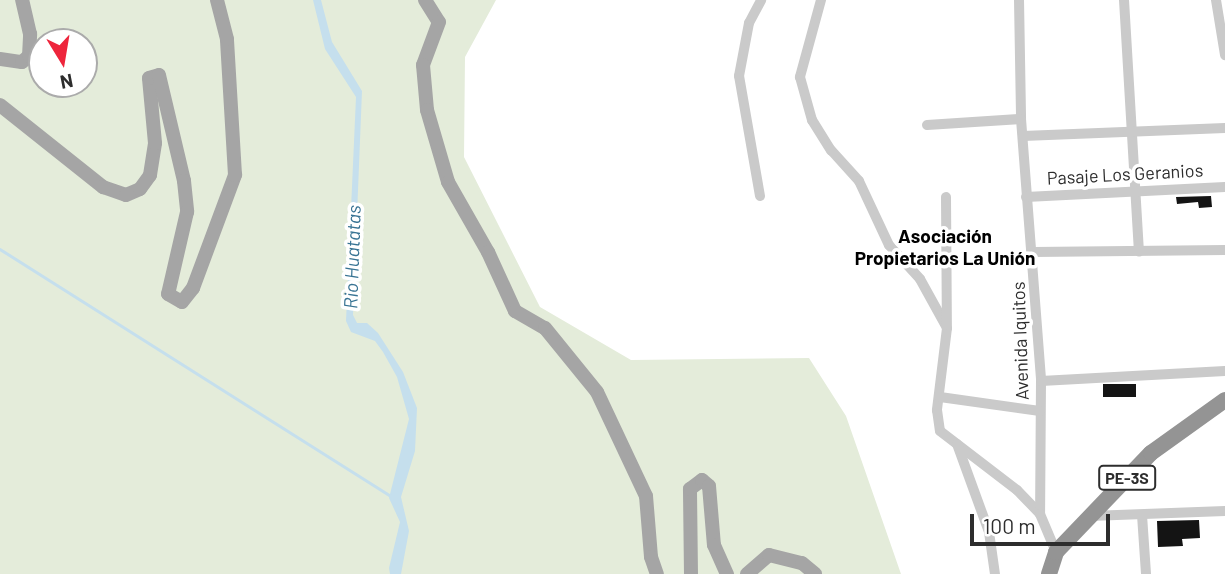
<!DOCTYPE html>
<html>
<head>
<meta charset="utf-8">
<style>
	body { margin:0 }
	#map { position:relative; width:1225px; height:574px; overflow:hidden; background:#fff; font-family:Barlow,sans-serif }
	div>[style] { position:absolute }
	.green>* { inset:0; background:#e4ecda }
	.water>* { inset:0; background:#c5dfed }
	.stream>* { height:2.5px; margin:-1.25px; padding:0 1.25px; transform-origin:1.25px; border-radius:1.25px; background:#c5dfed }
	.building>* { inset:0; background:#141414; transform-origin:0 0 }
	.minor>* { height:10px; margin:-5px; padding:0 5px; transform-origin:5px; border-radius:5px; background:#cacaca }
	.major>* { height:14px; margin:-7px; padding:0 7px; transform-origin:7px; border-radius:7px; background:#a5a5a5 }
	.highway>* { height:16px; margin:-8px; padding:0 8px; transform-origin:8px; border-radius:8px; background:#949494 }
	span { translate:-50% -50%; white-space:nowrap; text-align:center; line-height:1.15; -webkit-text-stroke:7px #fff; paint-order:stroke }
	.shield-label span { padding:2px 5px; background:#fff; border:2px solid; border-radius:5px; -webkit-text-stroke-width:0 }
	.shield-label { font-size:16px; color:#2d2d2d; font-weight:700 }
	.street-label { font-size:18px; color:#2d2d2d }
	.neighbourhood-label { font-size:19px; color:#000; font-weight:700 }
	.water-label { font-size:19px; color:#377393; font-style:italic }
	.north { position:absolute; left:28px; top:28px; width:70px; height:70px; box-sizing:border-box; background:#fff; border:2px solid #ababab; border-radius:50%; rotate:169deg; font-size:19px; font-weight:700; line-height:28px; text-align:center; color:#2d2d2d }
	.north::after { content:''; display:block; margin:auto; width:24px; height:32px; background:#ee253c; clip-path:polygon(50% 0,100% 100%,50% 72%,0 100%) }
	.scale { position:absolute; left:970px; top:514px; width:140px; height:32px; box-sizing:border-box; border:4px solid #2d2d2d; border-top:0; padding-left:9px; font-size:21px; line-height:24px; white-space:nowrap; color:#2d2d2d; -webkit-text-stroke:5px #fff; paint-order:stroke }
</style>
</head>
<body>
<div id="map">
	<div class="green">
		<div style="clip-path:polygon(evenodd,0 0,496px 0,465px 57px,464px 157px,540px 307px,631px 360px,809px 358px,846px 416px,901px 574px,0 574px,0 0,42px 42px,84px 42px,84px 84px,42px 84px,42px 42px)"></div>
	</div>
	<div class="water">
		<div style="clip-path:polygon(313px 0,321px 0,332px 42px,362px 91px,353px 315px,357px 323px,367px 323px,378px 333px,403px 372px,417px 408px,415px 451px,401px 497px,409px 531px,401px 574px,390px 574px,389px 568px,400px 522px,389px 498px,409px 419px,397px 377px,383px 352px,375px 341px,351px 332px,346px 321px,356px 97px,325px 49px)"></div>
	</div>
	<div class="stream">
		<div style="left:0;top:249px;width:462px;rotate:32.3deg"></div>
	</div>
	<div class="building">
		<div style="clip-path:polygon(1211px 196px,1212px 207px,1199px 208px,1198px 202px,1177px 204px,1176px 197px)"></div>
		<div style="left:1136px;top:384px;width:13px;height:33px;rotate:90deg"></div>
		<div style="clip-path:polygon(1199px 520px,1200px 538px,1182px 539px,1183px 546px,1158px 547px,1157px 521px)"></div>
	</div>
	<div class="minor">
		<div style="left:821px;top:0;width:80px;rotate:105.3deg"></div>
		<div style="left:800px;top:77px;width:45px;rotate:74.4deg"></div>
		<div style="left:812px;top:120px;width:36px;rotate:58deg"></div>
		<div style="left:831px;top:150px;width:42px;rotate:47.9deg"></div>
		<div style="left:859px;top:181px;width:71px;rotate:64.9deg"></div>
		<div style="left:889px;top:245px;width:46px;rotate:47.6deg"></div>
		<div style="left:920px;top:279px;width:56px;rotate:61.1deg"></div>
		<div style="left:947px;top:328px;width:83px;rotate:97deg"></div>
		<div style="left:937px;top:410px;width:21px;rotate:82deg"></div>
		<div style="left:940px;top:431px;width:97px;rotate:37.5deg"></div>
		<div style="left:1017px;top:490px;width:33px;rotate:46deg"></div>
		<div style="left:1019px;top:0;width:119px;rotate:89deg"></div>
		<div style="left:1021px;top:119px;width:263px;rotate:85.6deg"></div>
		<div style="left:1041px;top:381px;width:133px;rotate:90.4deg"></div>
		<div style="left:1040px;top:514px;width:41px;rotate:67.2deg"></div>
		<div style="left:1124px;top:0;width:252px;rotate:86.6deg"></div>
		<div style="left:1216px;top:0;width:56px;rotate:80.7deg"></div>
		<div style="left:927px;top:125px;width:94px;rotate:-3.7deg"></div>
		<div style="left:1023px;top:136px;width:202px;rotate:-2.3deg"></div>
		<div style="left:760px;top:196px;width:122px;rotate:-99.9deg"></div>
		<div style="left:739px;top:76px;width:54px;rotate:-79.3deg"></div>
		<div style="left:749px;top:23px;width:26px;rotate:-62deg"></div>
		<div style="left:946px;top:197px;width:128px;rotate:89.6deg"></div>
		<div style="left:1026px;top:197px;width:199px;rotate:-2.9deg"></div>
		<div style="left:1034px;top:252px;width:191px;rotate:-0.6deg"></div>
		<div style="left:1041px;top:381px;width:184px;rotate:-3.1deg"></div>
		<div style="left:940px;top:397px;width:101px;rotate:8deg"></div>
		<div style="left:957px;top:444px;width:94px;rotate:70deg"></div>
		<div style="left:989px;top:532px;width:42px;rotate:81.9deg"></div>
		<div style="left:1142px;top:515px;width:59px;rotate:86.1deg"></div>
		<div style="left:1090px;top:516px;width:135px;rotate:-2.1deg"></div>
	</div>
	<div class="major">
		<div style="left:425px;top:0;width:26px;rotate:58deg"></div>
		<div style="left:439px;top:22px;width:46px;rotate:110.4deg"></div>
		<div style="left:423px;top:65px;width:45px;rotate:84.9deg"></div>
		<div style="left:427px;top:110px;width:75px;rotate:73.7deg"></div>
		<div style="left:448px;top:182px;width:81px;rotate:60.3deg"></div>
		<div style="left:488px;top:252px;width:65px;rotate:65.4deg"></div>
		<div style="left:515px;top:311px;width:34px;rotate:30deg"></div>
		<div style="left:545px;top:328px;width:82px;rotate:50.9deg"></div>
		<div style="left:597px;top:392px;width:115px;rotate:64.8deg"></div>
		<div style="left:646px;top:496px;width:61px;rotate:85.3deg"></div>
		<div style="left:651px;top:557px;width:18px;rotate:71deg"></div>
		<div style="left:0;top:59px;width:22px;rotate:8deg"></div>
		<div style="left:22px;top:62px;width:9px;rotate:-41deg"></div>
		<div style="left:29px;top:56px;width:22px;rotate:-87deg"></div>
		<div style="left:30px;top:34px;width:35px;rotate:-103deg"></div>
		<div style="left:0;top:105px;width:132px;rotate:38.5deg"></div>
		<div style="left:103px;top:187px;width:24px;rotate:19deg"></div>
		<div style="left:126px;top:195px;width:15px;rotate:-23deg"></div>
		<div style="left:140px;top:189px;width:17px;rotate:-54deg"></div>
		<div style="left:150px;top:175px;width:32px;rotate:-81deg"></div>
		<div style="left:155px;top:143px;width:65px;rotate:-95.3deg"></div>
		<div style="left:149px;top:78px;width:10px;rotate:-17deg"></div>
		<div style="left:159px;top:75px;width:109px;rotate:76.7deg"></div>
		<div style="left:184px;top:181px;width:31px;rotate:84deg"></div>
		<div style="left:187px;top:212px;width:84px;rotate:103deg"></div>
		<div style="left:168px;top:294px;width:16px;rotate:30deg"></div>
		<div style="left:182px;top:302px;width:18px;rotate:-52deg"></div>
		<div style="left:193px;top:288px;width:121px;rotate:-69.6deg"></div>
		<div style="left:235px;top:175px;width:136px;rotate:-93.4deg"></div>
		<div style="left:227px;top:39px;width:40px;rotate:-104.4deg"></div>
		<div style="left:691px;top:574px;width:85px;rotate:-90.7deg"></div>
		<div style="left:690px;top:489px;width:15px;rotate:-37deg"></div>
		<div style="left:702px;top:480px;width:9px;rotate:41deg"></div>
		<div style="left:709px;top:486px;width:59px;rotate:85.2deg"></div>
		<div style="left:714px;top:545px;width:32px;rotate:66deg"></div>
		<div style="left:747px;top:574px;width:29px;rotate:-41deg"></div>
		<div style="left:769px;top:555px;width:34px;rotate:14deg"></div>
		<div style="left:802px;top:563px;width:17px;rotate:40deg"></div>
	</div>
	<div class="highway">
		<div style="left:1049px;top:574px;width:23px;rotate:-72deg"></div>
		<div style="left:1056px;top:552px;width:137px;rotate:-46.2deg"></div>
		<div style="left:1151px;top:453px;width:91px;rotate:-35.6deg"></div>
	</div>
	<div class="shield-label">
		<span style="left:1127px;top:478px">PE-3S</span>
	</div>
	<div class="street-label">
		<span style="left:1125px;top:174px;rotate:-3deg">Pasaje Los Geranios</span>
		<span style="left:1020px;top:341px;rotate:-92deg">Avenida Iquitos</span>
	</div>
	<div class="neighbourhood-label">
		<span style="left:945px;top:247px">Asociación<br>Propietarios La Unión</span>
	</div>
	<div class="water-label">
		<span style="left:352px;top:257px;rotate:-88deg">Rio Huatatas</span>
	</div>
	<div class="north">N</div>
	<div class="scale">100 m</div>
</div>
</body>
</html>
